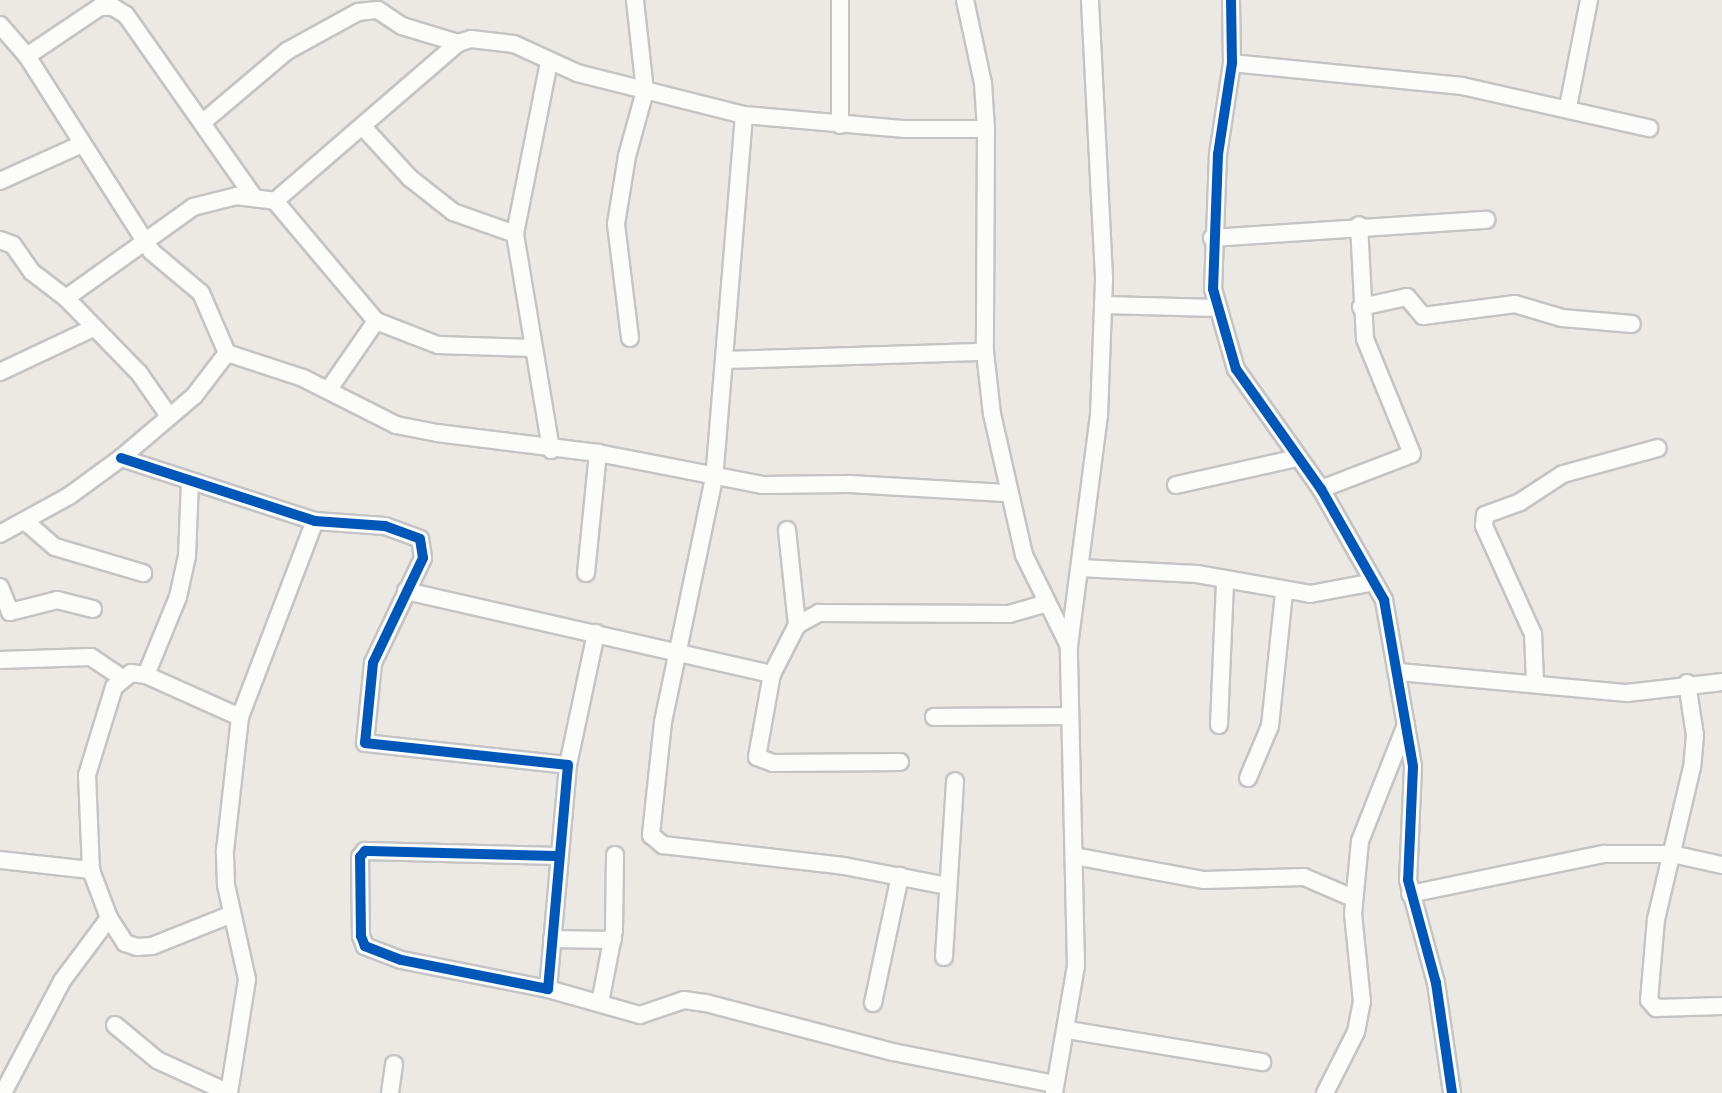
<!DOCTYPE html>
<html>
<head>
<meta charset="utf-8">
<style>
	body { margin:0 }
	#map { position:relative; width:1722px; height:1093px; overflow:hidden; background:#ece8e4; font-family:"Open Sans",sans-serif }
	div>[style] { position:absolute }
	.roads { filter:drop-shadow(2px 0 #c5c4c5) drop-shadow(-2px 0 #c5c4c5) drop-shadow(0 2px #c5c4c5) drop-shadow(0 -2px #c5c4c5) }
	.minor>* { height:16px; margin:-8px; padding:0 8px; transform-origin:8px; border-radius:8px; background:#fcfcfb }
	.cycleway>* { height:10px; margin:-5px; padding:0 5px; transform-origin:5px; border-radius:5px; background:#0057b8 }
	span { translate:-50% -50%; white-space:nowrap; text-align:center; line-height:1.15; -webkit-text-stroke:6px #fff; paint-order:stroke }
</style>
</head>
<body>
<div id="map">
	<div class="roads">
		<div class="minor">
			<div style="left:840px;top:0;width:125px;rotate:90deg"></div>
			<div style="left:965px;top:0;width:85px;rotate:77.8deg"></div>
			<div style="left:983px;top:83px;width:46px;rotate:86.3deg"></div>
			<div style="left:986px;top:129px;width:223px;rotate:90.3deg"></div>
			<div style="left:985px;top:352px;width:62px;rotate:83.6deg"></div>
			<div style="left:992px;top:414px;width:145px;rotate:77.2deg"></div>
			<div style="left:1024px;top:555px;width:102px;rotate:63.7deg"></div>
			<div style="left:1231px;top:0;width:63px;rotate:89.1deg"></div>
			<div style="left:1232px;top:63px;width:92px;rotate:98.7deg"></div>
			<div style="left:1218px;top:154px;width:135px;rotate:92.1deg"></div>
			<div style="left:1213px;top:289px;width:83px;rotate:74deg"></div>
			<div style="left:1236px;top:369px;width:147px;rotate:54.7deg"></div>
			<div style="left:1321px;top:489px;width:128px;rotate:60.4deg"></div>
			<div style="left:1384px;top:600px;width:169px;rotate:80.1deg"></div>
			<div style="left:1413px;top:767px;width:113px;rotate:92.5deg"></div>
			<div style="left:1408px;top:880px;width:107px;rotate:74.8deg"></div>
			<div style="left:1436px;top:983px;width:111px;rotate:81.7deg"></div>
			<div style="left:0;top:25px;width:41px;rotate:48.9deg"></div>
			<div style="left:27px;top:56px;width:231px;rotate:57.5deg"></div>
			<div style="left:151px;top:251px;width:65px;rotate:40deg"></div>
			<div style="left:201px;top:293px;width:65px;rotate:66.6deg"></div>
			<div style="left:227px;top:353px;width:54px;rotate:127.5deg"></div>
			<div style="left:194px;top:396px;width:96px;rotate:139.7deg"></div>
			<div style="left:121px;top:458px;width:64px;rotate:143.8deg"></div>
			<div style="left:69px;top:496px;width:79px;rotate:151.2deg"></div>
			<div style="left:27px;top:56px;width:88px;rotate:-33.9deg"></div>
			<div style="left:100px;top:7px;width:13px"></div>
			<div style="left:113px;top:7px;width:15px;rotate:32deg"></div>
			<div style="left:126px;top:15px;width:221px;rotate:54.9deg"></div>
			<div style="left:549px;top:62px;width:175px;rotate:101.2deg"></div>
			<div style="left:515px;top:234px;width:219px;rotate:80.5deg"></div>
			<div style="left:1232px;top:63px;width:231px;rotate:5.7deg"></div>
			<div style="left:1462px;top:86px;width:192px;rotate:12.7deg"></div>
			<div style="left:1568px;top:107px;width:109px;rotate:-78.9deg"></div>
			<div style="left:744px;top:115px;width:364px;rotate:94.7deg"></div>
			<div style="left:714px;top:478px;width:249px;rotate:101.8deg"></div>
			<div style="left:663px;top:722px;width:114px;rotate:96.1deg"></div>
			<div style="left:651px;top:835px;width:16px;rotate:40deg"></div>
			<div style="left:663px;top:845px;width:182px;rotate:6.6deg"></div>
			<div style="left:844px;top:866px;width:106px;rotate:10.9deg"></div>
			<div style="left:203px;top:122px;width:110px;rotate:-40.2deg"></div>
			<div style="left:287px;top:51px;width:81px;rotate:-28.8deg"></div>
			<div style="left:358px;top:12px;width:20px;rotate:-6deg"></div>
			<div style="left:378px;top:10px;width:29px;rotate:34deg"></div>
			<div style="left:402px;top:26px;width:59px;rotate:16.9deg"></div>
			<div style="left:364px;top:128px;width:68px;rotate:47.4deg"></div>
			<div style="left:410px;top:178px;width:55px;rotate:38.3deg"></div>
			<div style="left:453px;top:212px;width:66px;rotate:19.5deg"></div>
			<div style="left:0;top:181px;width:90px;rotate:-24.3deg"></div>
			<div style="left:275px;top:201px;width:157px;rotate:49.9deg"></div>
			<div style="left:376px;top:321px;width:66px;rotate:21.2deg"></div>
			<div style="left:438px;top:345px;width:94px;rotate:1.8deg"></div>
			<div style="left:1212px;top:238px;width:275px;rotate:-3.8deg"></div>
			<div style="left:0;top:240px;width:14px;rotate:21deg"></div>
			<div style="left:13px;top:245px;width:33px;rotate:55deg"></div>
			<div style="left:32px;top:272px;width:43px;rotate:37.4deg"></div>
			<div style="left:66px;top:298px;width:156px;rotate:-35.6deg"></div>
			<div style="left:193px;top:207px;width:44px;rotate:-14.3deg"></div>
			<div style="left:236px;top:196px;width:39px;rotate:7deg"></div>
			<div style="left:275px;top:201px;width:242px;rotate:-40.8deg"></div>
			<div style="left:458px;top:43px;width:14px;rotate:-17deg"></div>
			<div style="left:471px;top:39px;width:43px;rotate:6.6deg"></div>
			<div style="left:514px;top:44px;width:69px;rotate:24.7deg"></div>
			<div style="left:577px;top:73px;width:172px;rotate:14.1deg"></div>
			<div style="left:744px;top:115px;width:162px;rotate:5deg"></div>
			<div style="left:905px;top:129px;width:81px"></div>
			<div style="left:66px;top:298px;width:105px;rotate:45.8deg"></div>
			<div style="left:139px;top:373px;width:52px;rotate:55.1deg"></div>
			<div style="left:1103px;top:305px;width:114px;rotate:1.5deg"></div>
			<div style="left:1361px;top:307px;width:47px;rotate:-12.3deg"></div>
			<div style="left:1407px;top:297px;width:25px;rotate:50deg"></div>
			<div style="left:1423px;top:316px;width:93px;rotate:-7.4deg"></div>
			<div style="left:1515px;top:304px;width:49px;rotate:16.6deg"></div>
			<div style="left:1562px;top:318px;width:70px;rotate:4.9deg"></div>
			<div style="left:630px;top:338px;width:115px;rotate:-97deg"></div>
			<div style="left:616px;top:224px;width:69px;rotate:-80.8deg"></div>
			<div style="left:627px;top:156px;width:67px;rotate:-74.5deg"></div>
			<div style="left:645px;top:91px;width:92px;rotate:-96.3deg"></div>
			<div style="left:227px;top:353px;width:80px;rotate:18.2deg"></div>
			<div style="left:303px;top:378px;width:104px;rotate:26.8deg"></div>
			<div style="left:396px;top:425px;width:42px;rotate:11deg"></div>
			<div style="left:437px;top:433px;width:162px;rotate:7.1deg"></div>
			<div style="left:598px;top:453px;width:167px;rotate:11deg"></div>
			<div style="left:762px;top:485px;width:87px;rotate:-0.7deg"></div>
			<div style="left:849px;top:484px;width:157px;rotate:3.3deg"></div>
			<div style="left:725px;top:360px;width:260px;rotate:-1.8deg"></div>
			<div style="left:0;top:372px;width:101px;rotate:-25.3deg"></div>
			<div style="left:329px;top:389px;width:83px;rotate:-55.3deg"></div>
			<div style="left:121px;top:458px;width:204px;rotate:18deg"></div>
			<div style="left:315px;top:521px;width:70px;rotate:4.1deg"></div>
			<div style="left:385px;top:526px;width:37px;rotate:20deg"></div>
			<div style="left:420px;top:539px;width:19px;rotate:81deg"></div>
			<div style="left:423px;top:558px;width:116px;rotate:115.5deg"></div>
			<div style="left:373px;top:663px;width:80px;rotate:95.7deg"></div>
			<div style="left:365px;top:743px;width:204px;rotate:6.2deg"></div>
			<div style="left:568px;top:765px;width:225px;rotate:95.1deg"></div>
			<div style="left:548px;top:989px;width:150px;rotate:-168.8deg"></div>
			<div style="left:401px;top:960px;width:39px;rotate:-159deg"></div>
			<div style="left:365px;top:946px;width:11px;rotate:-112deg"></div>
			<div style="left:361px;top:936px;width:79px;rotate:-90.7deg"></div>
			<div style="left:360px;top:857px;width:8px;rotate:-50deg"></div>
			<div style="left:365px;top:851px;width:194px;rotate:1.5deg"></div>
			<div style="left:1176px;top:485px;width:124px;rotate:-12.6deg"></div>
			<div style="left:1321px;top:489px;width:97px;rotate:-21deg"></div>
			<div style="left:1412px;top:454px;width:124px;rotate:-112.2deg"></div>
			<div style="left:1365px;top:339px;width:114px;rotate:-93deg"></div>
			<div style="left:26px;top:522px;width:38px;rotate:41deg"></div>
			<div style="left:55px;top:547px;width:92px;rotate:16.5deg"></div>
			<div style="left:787px;top:530px;width:96px;rotate:84deg"></div>
			<div style="left:1080px;top:568px;width:117px;rotate:2.9deg"></div>
			<div style="left:1197px;top:574px;width:115px;rotate:10deg"></div>
			<div style="left:1310px;top:594px;width:65px;rotate:-10.6deg"></div>
			<div style="left:586px;top:573px;width:121px;rotate:-84.3deg"></div>
			<div style="left:0;top:587px;width:27px;rotate:68deg"></div>
			<div style="left:10px;top:612px;width:49px;rotate:-14.3deg"></div>
			<div style="left:57px;top:600px;width:37px;rotate:14deg"></div>
			<div style="left:406px;top:591px;width:375px;rotate:12.8deg"></div>
			<div style="left:0;top:660px;width:91px;rotate:-1.9deg"></div>
			<div style="left:91px;top:657px;width:36px;rotate:34deg"></div>
			<div style="left:1399px;top:672px;width:229px;rotate:5.3deg"></div>
			<div style="left:1627px;top:693px;width:96px;rotate:-6.6deg"></div>
			<div style="left:146px;top:675px;width:103px;rotate:24.1deg"></div>
			<div style="left:1535px;top:681px;width:47px;rotate:-92.4deg"></div>
			<div style="left:1533px;top:634px;width:119px;rotate:-114.4deg"></div>
			<div style="left:1484px;top:526px;width:11px;rotate:-85deg"></div>
			<div style="left:1485px;top:515px;width:37px;rotate:-20deg"></div>
			<div style="left:1520px;top:502px;width:51px;rotate:-33.1deg"></div>
			<div style="left:1563px;top:474px;width:98px;rotate:-15.3deg"></div>
			<div style="left:1687px;top:683px;width:53px;rotate:81.3deg"></div>
			<div style="left:1695px;top:735px;width:32px;rotate:95deg"></div>
			<div style="left:1692px;top:767px;width:156px;rotate:103.3deg"></div>
			<div style="left:1656px;top:919px;width:81px;rotate:94.9deg"></div>
			<div style="left:1649px;top:1000px;width:11px;rotate:49deg"></div>
			<div style="left:1656px;top:1008px;width:66px;rotate:-1.7deg"></div>
			<div style="left:934px;top:717px;width:134px;rotate:-0.4deg"></div>
			<div style="left:1219px;top:725px;width:146px;rotate:-87.6deg"></div>
			<div style="left:900px;top:762px;width:127px;rotate:179.5deg"></div>
			<div style="left:773px;top:763px;width:17px;rotate:-159deg"></div>
			<div style="left:757px;top:757px;width:84px;rotate:-79.8deg"></div>
			<div style="left:772px;top:674px;width:55px;rotate:-63deg"></div>
			<div style="left:797px;top:625px;width:25px;rotate:-29deg"></div>
			<div style="left:819px;top:613px;width:190px;rotate:0.3deg"></div>
			<div style="left:1009px;top:614px;width:40px;rotate:-16deg"></div>
			<div style="left:568px;top:765px;width:135px;rotate:-78deg"></div>
			<div style="left:1248px;top:778px;width:56px;rotate:-67.1deg"></div>
			<div style="left:1270px;top:726px;width:134px;rotate:-84deg"></div>
			<div style="left:1074px;top:856px;width:132px;rotate:10.5deg"></div>
			<div style="left:1204px;top:880px;width:100px;rotate:-1.7deg"></div>
			<div style="left:1304px;top:877px;width:53px;rotate:23.2deg"></div>
			<div style="left:0;top:860px;width:92px;rotate:6.3deg"></div>
			<div style="left:1410px;top:894px;width:198px;rotate:-11.7deg"></div>
			<div style="left:1604px;top:854px;width:68px"></div>
			<div style="left:1672px;top:854px;width:51px;rotate:12.4deg"></div>
			<div style="left:109px;top:918px;width:30px;rotate:57deg"></div>
			<div style="left:125px;top:943px;width:13px;rotate:18deg"></div>
			<div style="left:137px;top:947px;width:15px;rotate:-4deg"></div>
			<div style="left:152px;top:946px;width:86px;rotate:-21.8deg"></div>
			<div style="left:552px;top:939px;width:61px;rotate:0.9deg"></div>
			<div style="left:944px;top:957px;width:176px;rotate:-86.4deg"></div>
			<div style="left:548px;top:989px;width:96px;rotate:15.8deg"></div>
			<div style="left:640px;top:1015px;width:46px;rotate:-18.8deg"></div>
			<div style="left:684px;top:1000px;width:22px;rotate:8deg"></div>
			<div style="left:706px;top:1003px;width:193px;rotate:14.7deg"></div>
			<div style="left:893px;top:1052px;width:165px;rotate:11.2deg"></div>
			<div style="left:600px;top:1003px;width:74px;rotate:-79.1deg"></div>
			<div style="left:614px;top:930px;width:75px;rotate:-89.2deg"></div>
			<div style="left:873px;top:1003px;width:130px;rotate:-78deg"></div>
			<div style="left:115px;top:1025px;width:55px;rotate:39.8deg"></div>
			<div style="left:157px;top:1060px;width:79px;rotate:24.6deg"></div>
			<div style="left:229px;top:1093px;width:115px;rotate:-81deg"></div>
			<div style="left:247px;top:979px;width:96px;rotate:-102.6deg"></div>
			<div style="left:226px;top:885px;width:34px;rotate:-92deg"></div>
			<div style="left:225px;top:851px;width:135px;rotate:-83.6deg"></div>
			<div style="left:240px;top:717px;width:210px;rotate:-69.1deg"></div>
			<div style="left:1068px;top:1030px;width:197px;rotate:9.4deg"></div>
			<div style="left:3px;top:1093px;width:127px;rotate:-62.2deg"></div>
			<div style="left:62px;top:981px;width:79px;rotate:-53.3deg"></div>
			<div style="left:109px;top:918px;width:51px;rotate:-110.6deg"></div>
			<div style="left:91px;top:870px;width:95px;rotate:-92.4deg"></div>
			<div style="left:87px;top:775px;width:92px;rotate:-72.9deg"></div>
			<div style="left:114px;top:687px;width:22px;rotate:-39deg"></div>
			<div style="left:131px;top:673px;width:15px;rotate:8deg"></div>
			<div style="left:146px;top:675px;width:84px;rotate:-67.7deg"></div>
			<div style="left:178px;top:597px;width:42px;rotate:-77.6deg"></div>
			<div style="left:187px;top:556px;width:75px;rotate:-87.7deg"></div>
			<div style="left:390px;top:1093px;width:29px;rotate:-82deg"></div>
			<div style="left:1054px;top:1093px;width:129px;rotate:-80.2deg"></div>
			<div style="left:1076px;top:966px;width:320px;rotate:-91.3deg"></div>
			<div style="left:1069px;top:646px;width:232px;rotate:-82.6deg"></div>
			<div style="left:1099px;top:416px;width:139px;rotate:-87.9deg"></div>
			<div style="left:1104px;top:277px;width:277px;rotate:-92.9deg"></div>
			<div style="left:1325px;top:1093px;width:68px;rotate:-63.1deg"></div>
			<div style="left:1356px;top:1032px;width:31px;rotate:-79deg"></div>
			<div style="left:1362px;top:1002px;width:88px;rotate:-95.8deg"></div>
			<div style="left:1353px;top:914px;width:73px;rotate:-84.5deg"></div>
			<div style="left:1360px;top:841px;width:125px;rotate:-68.4deg"></div>
		</div>
	</div>
	<div class="cycleway">
		<div style="left:1231px;top:0;width:63px;rotate:89.1deg"></div>
		<div style="left:1232px;top:63px;width:92px;rotate:98.7deg"></div>
		<div style="left:1218px;top:154px;width:135px;rotate:92.1deg"></div>
		<div style="left:1213px;top:289px;width:83px;rotate:74deg"></div>
		<div style="left:1236px;top:369px;width:147px;rotate:54.7deg"></div>
		<div style="left:1321px;top:489px;width:128px;rotate:60.4deg"></div>
		<div style="left:1384px;top:600px;width:169px;rotate:80.1deg"></div>
		<div style="left:1413px;top:767px;width:113px;rotate:92.5deg"></div>
		<div style="left:1408px;top:880px;width:107px;rotate:74.8deg"></div>
		<div style="left:1436px;top:983px;width:111px;rotate:81.7deg"></div>
		<div style="left:121px;top:458px;width:204px;rotate:18deg"></div>
		<div style="left:315px;top:521px;width:70px;rotate:4.1deg"></div>
		<div style="left:385px;top:526px;width:37px;rotate:20deg"></div>
		<div style="left:420px;top:539px;width:19px;rotate:81deg"></div>
		<div style="left:423px;top:558px;width:116px;rotate:115.5deg"></div>
		<div style="left:373px;top:663px;width:80px;rotate:95.7deg"></div>
		<div style="left:365px;top:743px;width:204px;rotate:6.2deg"></div>
		<div style="left:568px;top:765px;width:225px;rotate:95.1deg"></div>
		<div style="left:548px;top:989px;width:150px;rotate:-168.8deg"></div>
		<div style="left:401px;top:960px;width:39px;rotate:-159deg"></div>
		<div style="left:365px;top:946px;width:11px;rotate:-112deg"></div>
		<div style="left:361px;top:936px;width:79px;rotate:-90.7deg"></div>
		<div style="left:360px;top:857px;width:8px;rotate:-50deg"></div>
		<div style="left:365px;top:851px;width:194px;rotate:1.5deg"></div>
	</div>
</div>
</body>
</html>
